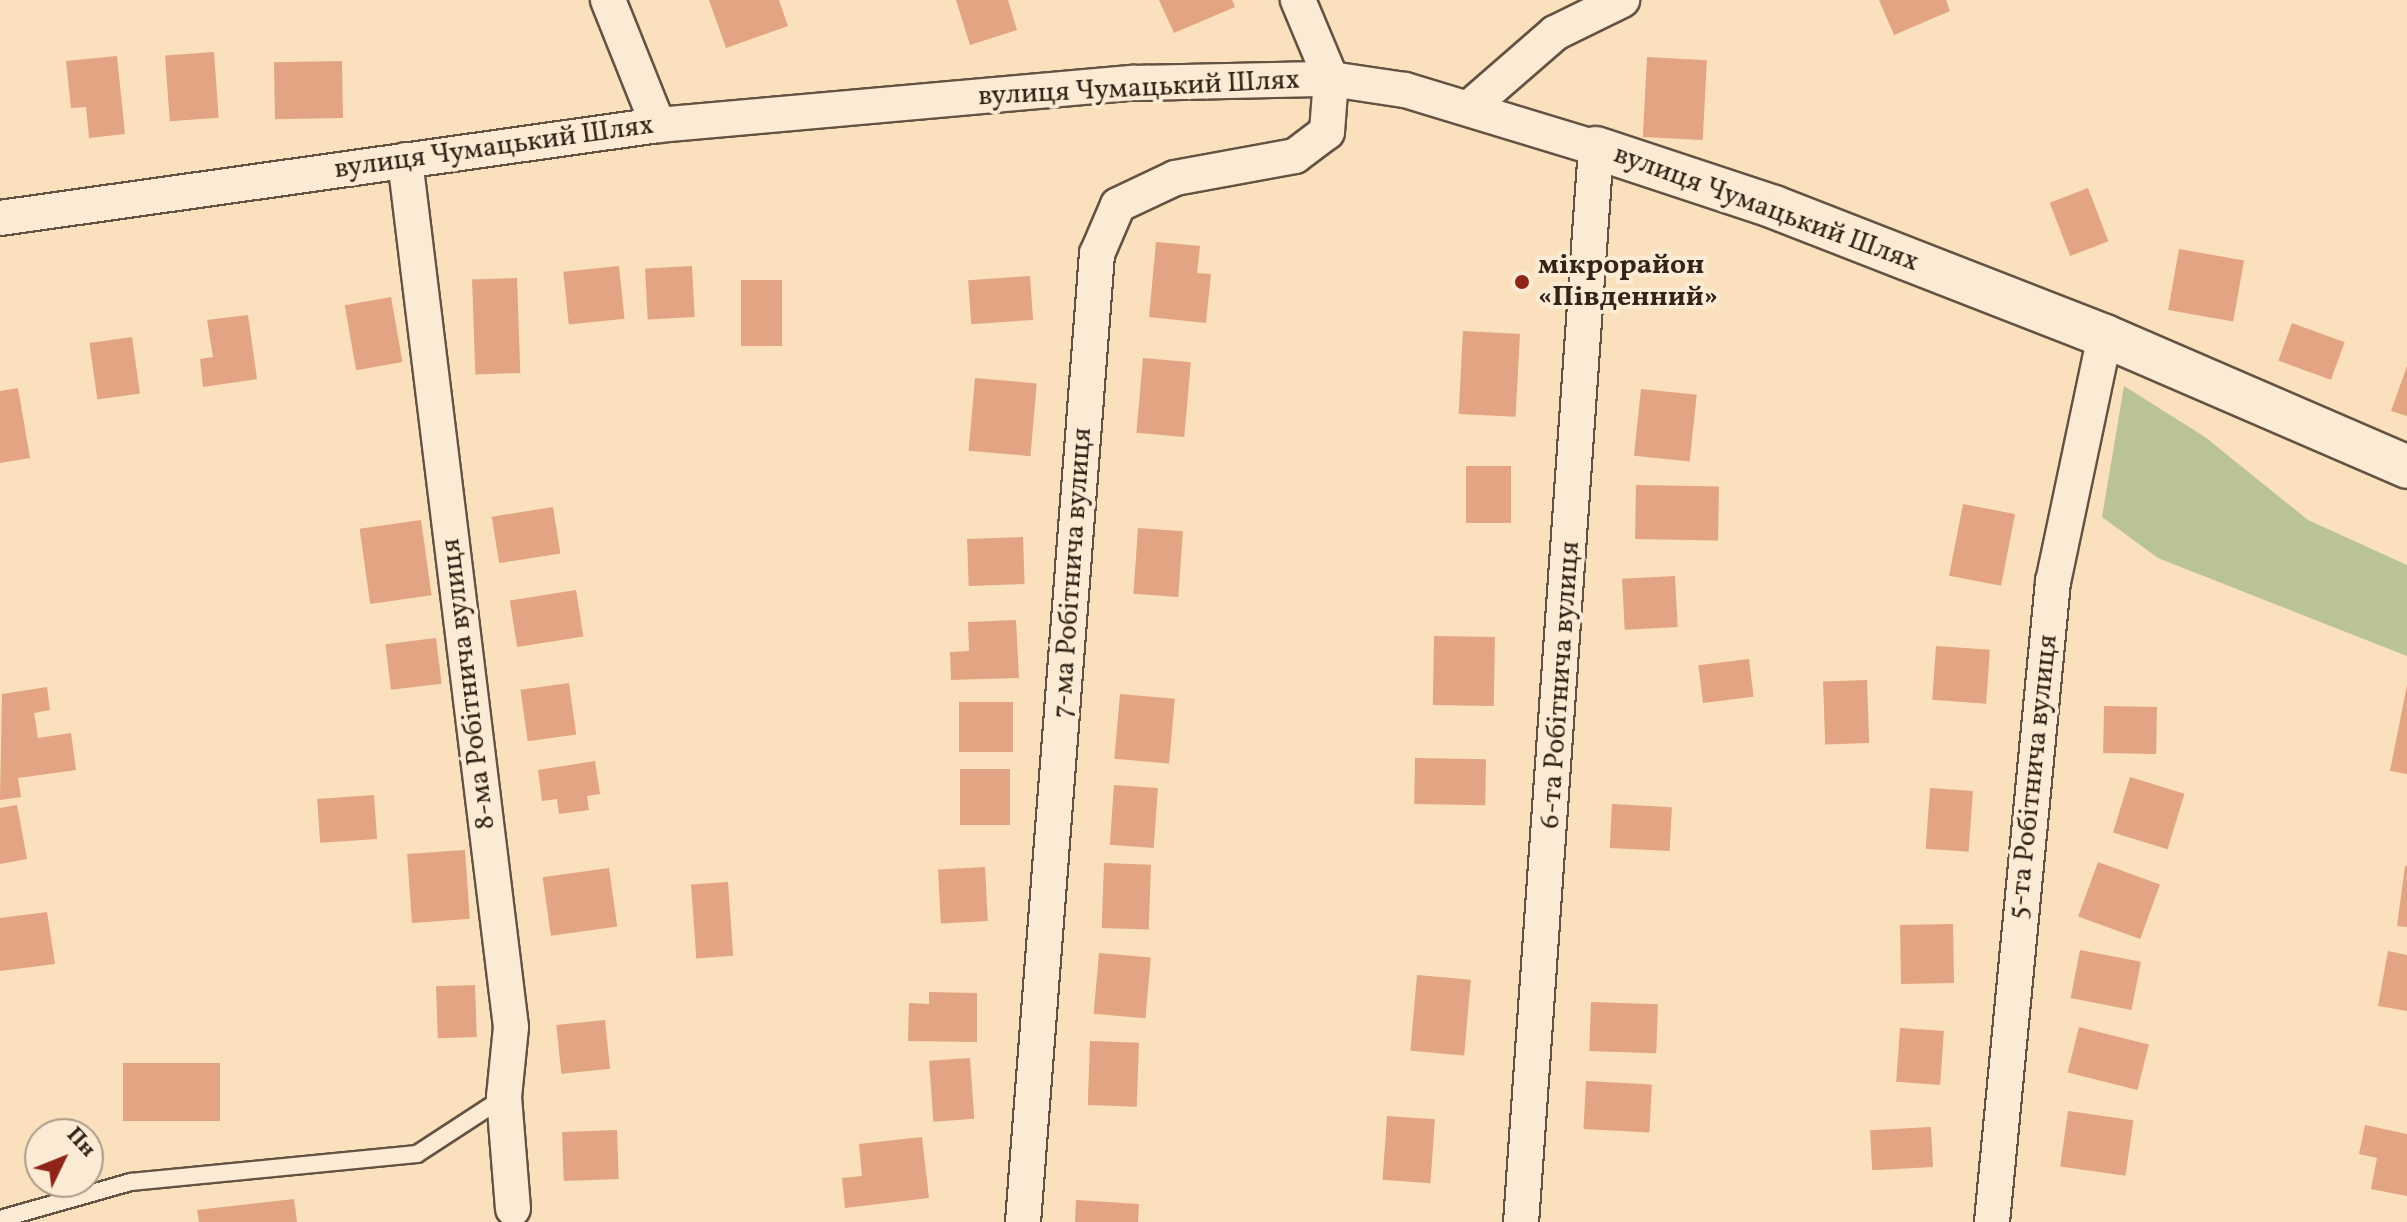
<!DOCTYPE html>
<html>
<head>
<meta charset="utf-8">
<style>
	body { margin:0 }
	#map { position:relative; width:2407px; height:1222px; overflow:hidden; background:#fae0bd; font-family:Vollkorn,serif }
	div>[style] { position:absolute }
	.green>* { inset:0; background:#b9c395 }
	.building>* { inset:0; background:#e2a482; transform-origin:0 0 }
	.roads { filter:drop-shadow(2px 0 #635342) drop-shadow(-2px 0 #635342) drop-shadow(0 2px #635342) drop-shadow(0 -2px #635342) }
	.service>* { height:16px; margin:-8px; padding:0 8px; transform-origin:8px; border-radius:8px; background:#fcebd4 }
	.minor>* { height:34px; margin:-17px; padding:0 17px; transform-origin:17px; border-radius:17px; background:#fcebd4 }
	.tertiary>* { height:42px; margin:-21px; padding:0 21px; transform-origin:21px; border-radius:21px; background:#fcebd4 }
	.dots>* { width:22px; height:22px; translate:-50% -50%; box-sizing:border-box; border:4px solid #fcebd4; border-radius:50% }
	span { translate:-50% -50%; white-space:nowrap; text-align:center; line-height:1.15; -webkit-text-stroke:8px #fcebd4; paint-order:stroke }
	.street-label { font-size:28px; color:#312419 }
	.poi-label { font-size:28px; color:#312419; font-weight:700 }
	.left { translate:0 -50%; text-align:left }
	.north { position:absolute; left:24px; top:1118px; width:80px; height:80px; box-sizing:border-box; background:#fcebd4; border:2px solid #ab9b89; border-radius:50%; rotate:47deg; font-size:22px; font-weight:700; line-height:32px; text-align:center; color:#312419 }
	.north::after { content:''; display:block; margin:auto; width:28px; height:36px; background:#8f2418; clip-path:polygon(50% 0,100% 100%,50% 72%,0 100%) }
</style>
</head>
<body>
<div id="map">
	<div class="green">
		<div style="clip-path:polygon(2124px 386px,2205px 437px,2308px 520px,2407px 565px,2407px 656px,2158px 558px,2102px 517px)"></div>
	</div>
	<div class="building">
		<div style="clip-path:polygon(709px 0,779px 0,788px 26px,726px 48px)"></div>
		<div style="clip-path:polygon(956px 0,1008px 0,1017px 30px,970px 45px)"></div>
		<div style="clip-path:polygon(1159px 0,1232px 0,1235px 7px,1174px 33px)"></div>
		<div style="clip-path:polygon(1879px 0,1946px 0,1950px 11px,1894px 35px)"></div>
		<div style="left:214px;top:52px;width:66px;height:49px;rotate:86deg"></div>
		<div style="clip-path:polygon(117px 56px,125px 134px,89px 138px,86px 107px,71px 108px,66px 61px)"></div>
		<div style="left:1647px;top:57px;width:60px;height:80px;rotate:3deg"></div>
		<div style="left:342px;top:61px;width:57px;height:68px;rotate:89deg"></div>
		<div style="left:2088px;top:188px;width:57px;height:41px;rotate:69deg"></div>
		<div style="clip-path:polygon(1156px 242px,1200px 246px,1197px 273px,1211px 274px,1206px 323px,1149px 317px)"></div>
		<div style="left:2179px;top:249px;width:66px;height:62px;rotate:10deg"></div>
		<div style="left:619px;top:266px;width:53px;height:56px;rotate:84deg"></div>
		<div style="left:692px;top:266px;width:51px;height:47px;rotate:87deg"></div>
		<div style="left:1030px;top:276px;width:44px;height:62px;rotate:86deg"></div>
		<div style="left:517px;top:278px;width:95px;height:45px;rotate:88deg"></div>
		<div style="left:741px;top:280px;width:41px;height:66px"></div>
		<div style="left:391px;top:297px;width:66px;height:47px;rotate:80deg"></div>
		<div style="clip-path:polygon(248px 315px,257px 379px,203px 387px,200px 359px,213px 357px,207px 320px)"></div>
		<div style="left:2292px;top:323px;width:56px;height:40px;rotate:20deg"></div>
		<div style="left:1463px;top:331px;width:57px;height:83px;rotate:3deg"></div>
		<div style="left:132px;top:337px;width:57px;height:43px;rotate:82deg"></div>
		<div style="left:1143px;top:358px;width:48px;height:75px;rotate:5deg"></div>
		<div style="clip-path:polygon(2407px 366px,2407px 416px,2391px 411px)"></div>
		<div style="left:975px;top:378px;width:62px;height:73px;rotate:5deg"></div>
		<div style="clip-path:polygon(18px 388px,30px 458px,0 463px,0 391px)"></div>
		<div style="left:1641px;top:389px;width:56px;height:67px;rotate:6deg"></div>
		<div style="left:1466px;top:466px;width:45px;height:57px"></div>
		<div style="left:1636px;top:485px;width:83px;height:54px;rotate:1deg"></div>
		<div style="left:1963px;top:504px;width:53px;height:73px;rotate:11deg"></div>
		<div style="left:553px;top:507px;width:47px;height:62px;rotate:81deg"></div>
		<div style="left:421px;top:520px;width:76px;height:62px;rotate:82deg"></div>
		<div style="left:1138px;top:528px;width:45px;height:66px;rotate:4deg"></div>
		<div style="left:1023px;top:537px;width:47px;height:56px;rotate:88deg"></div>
		<div style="left:1675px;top:576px;width:51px;height:53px;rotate:87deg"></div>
		<div style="left:576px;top:590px;width:47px;height:67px;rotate:81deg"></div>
		<div style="clip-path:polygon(1016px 620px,1019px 678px,951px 680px,950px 652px,969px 651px,968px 622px)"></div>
		<div style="left:1434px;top:636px;width:61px;height:69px;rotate:1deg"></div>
		<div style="left:436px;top:638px;width:46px;height:51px;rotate:83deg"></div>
		<div style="left:1936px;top:646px;width:54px;height:54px;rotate:4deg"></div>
		<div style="left:1749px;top:659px;width:38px;height:51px;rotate:83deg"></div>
		<div style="left:1867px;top:680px;width:63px;height:44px;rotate:88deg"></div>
		<div style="left:569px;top:683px;width:52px;height:49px;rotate:82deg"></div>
		<div style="clip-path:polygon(2407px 685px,2407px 774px,2390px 771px)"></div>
		<div style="clip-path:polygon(47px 687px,50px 710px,34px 713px,38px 738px,71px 733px,76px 770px,18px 778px,21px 797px,0 800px,2px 694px)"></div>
		<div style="left:1120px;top:694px;width:55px;height:65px;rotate:5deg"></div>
		<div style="left:959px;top:702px;width:54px;height:50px"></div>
		<div style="left:2104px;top:706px;width:53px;height:47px;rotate:1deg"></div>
		<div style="left:1415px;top:758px;width:71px;height:46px;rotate:1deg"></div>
		<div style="clip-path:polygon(595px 761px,600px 794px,587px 796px,589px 810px,559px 814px,557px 799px,542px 801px,538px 770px)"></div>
		<div style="left:1010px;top:769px;width:56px;height:50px;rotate:90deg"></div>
		<div style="left:2130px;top:777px;width:57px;height:58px;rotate:17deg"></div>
		<div style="left:1114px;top:785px;width:44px;height:60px;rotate:4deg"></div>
		<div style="left:1930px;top:788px;width:43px;height:61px;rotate:4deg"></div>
		<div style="left:374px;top:795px;width:44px;height:57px;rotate:86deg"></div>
		<div style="left:1612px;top:804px;width:60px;height:44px;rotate:3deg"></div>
		<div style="clip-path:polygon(17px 805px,27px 859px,0 864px,0 808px)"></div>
		<div style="left:465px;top:850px;width:69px;height:58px;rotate:86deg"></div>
		<div style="left:2098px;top:862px;width:66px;height:58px;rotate:20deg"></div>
		<div style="left:1104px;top:863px;width:47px;height:65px;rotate:2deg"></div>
		<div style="clip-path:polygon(2405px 866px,2407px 866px,2407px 927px,2397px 926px)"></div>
		<div style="left:985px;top:867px;width:54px;height:47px;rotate:87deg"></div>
		<div style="left:609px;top:868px;width:59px;height:67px;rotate:82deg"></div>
		<div style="left:728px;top:882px;width:74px;height:37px;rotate:86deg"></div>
		<div style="clip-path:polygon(47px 912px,55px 964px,0 971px,0 918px)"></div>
		<div style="left:1953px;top:924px;width:59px;height:53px;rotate:89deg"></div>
		<div style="left:2080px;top:950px;width:62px;height:49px;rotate:11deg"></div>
		<div style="clip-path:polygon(2388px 951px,2407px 955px,2407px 1011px,2378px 1006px)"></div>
		<div style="left:1099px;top:953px;width:52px;height:61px;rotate:5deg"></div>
		<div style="left:1417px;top:975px;width:54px;height:76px;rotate:5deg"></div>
		<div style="left:475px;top:985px;width:52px;height:39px;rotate:88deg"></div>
		<div style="clip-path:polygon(929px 992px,977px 993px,977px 1042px,908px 1041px,909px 1003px,929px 1004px)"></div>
		<div style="left:1591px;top:1002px;width:67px;height:49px;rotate:2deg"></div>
		<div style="left:605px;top:1020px;width:49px;height:49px;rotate:84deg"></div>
		<div style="left:2079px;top:1027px;width:72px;height:47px;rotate:14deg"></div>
		<div style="left:1900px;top:1028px;width:44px;height:54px;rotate:4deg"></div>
		<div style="left:1090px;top:1041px;width:49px;height:64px;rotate:2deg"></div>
		<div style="left:970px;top:1058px;width:61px;height:41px;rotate:86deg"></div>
		<div style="left:123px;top:1063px;width:97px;height:58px"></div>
		<div style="left:1586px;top:1081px;width:66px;height:48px;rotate:3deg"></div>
		<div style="left:2068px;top:1111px;width:66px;height:56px;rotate:8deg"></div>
		<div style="left:1387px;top:1116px;width:48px;height:64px;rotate:4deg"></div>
		<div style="clip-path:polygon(2365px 1125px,2407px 1134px,2407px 1196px,2371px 1189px,2377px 1158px,2359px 1154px)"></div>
		<div style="left:1931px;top:1127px;width:40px;height:61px;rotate:87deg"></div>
		<div style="left:617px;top:1130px;width:49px;height:55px;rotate:88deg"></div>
		<div style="clip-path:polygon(922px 1137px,929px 1198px,845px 1208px,842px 1178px,862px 1176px,859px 1144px)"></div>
		<div style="clip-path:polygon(294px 1199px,297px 1222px,199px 1222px,197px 1210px)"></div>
		<div style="clip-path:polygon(1076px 1200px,1139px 1204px,1138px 1222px,1075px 1222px)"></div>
	</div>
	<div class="roads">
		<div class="service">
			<div style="left:0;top:1219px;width:136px;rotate:-15.8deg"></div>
			<div style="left:131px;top:1182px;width:287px;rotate:-5.6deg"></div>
			<div style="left:417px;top:1154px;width:103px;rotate:-33.1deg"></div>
		</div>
		<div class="minor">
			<div style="left:608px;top:0;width:135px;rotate:68.2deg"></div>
			<div style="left:1470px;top:107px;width:113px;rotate:-41deg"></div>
			<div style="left:1555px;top:33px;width:75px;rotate:-26.2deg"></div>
			<div style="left:405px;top:160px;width:873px;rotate:83.03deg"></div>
			<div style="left:511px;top:1027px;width:70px;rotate:95.7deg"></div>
			<div style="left:504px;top:1097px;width:112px;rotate:85.4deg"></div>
			<div style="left:0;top:218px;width:665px;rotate:-8.04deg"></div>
			<div style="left:658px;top:125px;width:477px;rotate:-5.1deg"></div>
			<div style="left:1133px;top:83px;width:198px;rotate:-1.2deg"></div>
			<div style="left:1331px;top:79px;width:75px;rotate:8.5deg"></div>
			<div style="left:1405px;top:90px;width:200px;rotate:16.9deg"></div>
			<div style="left:1596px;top:148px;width:1077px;rotate:93.99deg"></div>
			<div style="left:1023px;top:1222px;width:971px;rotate:-85.63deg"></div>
			<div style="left:1097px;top:254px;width:53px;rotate:-66.8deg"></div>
			<div style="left:1118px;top:205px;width:63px;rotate:-25.3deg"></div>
			<div style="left:1175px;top:178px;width:122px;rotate:-10.4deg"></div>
			<div style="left:1295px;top:156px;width:40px;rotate:-37deg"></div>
			<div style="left:1327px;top:132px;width:53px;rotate:-85.7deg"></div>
			<div style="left:1331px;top:79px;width:86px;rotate:-112.7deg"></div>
			<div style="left:1992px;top:1222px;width:643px;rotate:-84.56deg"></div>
			<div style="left:2053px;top:582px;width:251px;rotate:-78.1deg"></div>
		</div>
		<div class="tertiary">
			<div style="left:1596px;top:148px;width:188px;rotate:18.3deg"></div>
			<div style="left:1774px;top:207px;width:355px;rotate:21.3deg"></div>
			<div style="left:2105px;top:336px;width:329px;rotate:23.4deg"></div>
		</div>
	</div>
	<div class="dots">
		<div style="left:1522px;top:282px;background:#8f2418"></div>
	</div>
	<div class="street-label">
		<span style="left:1139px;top:89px;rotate:-3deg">вулиця Чумацький Шлях</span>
		<span style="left:494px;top:148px;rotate:-8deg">вулиця Чумацький Шлях</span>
		<span style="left:1766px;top:209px;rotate:20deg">вулиця Чумацький Шлях</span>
		<span style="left:1073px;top:573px;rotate:-86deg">7-ма Робітнича вулиця</span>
		<span style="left:469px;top:684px;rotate:-97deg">8-ма Робітнича вулиця</span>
		<span style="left:1561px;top:685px;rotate:-86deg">6-та Робітнича вулиця</span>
		<span style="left:2034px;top:777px;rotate:-84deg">5-та Робітнича вулиця</span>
	</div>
	<div class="poi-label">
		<span class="left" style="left:1538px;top:282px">мікрорайон<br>«Південний»</span>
	</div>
	<div class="north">Пн</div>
</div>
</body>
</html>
